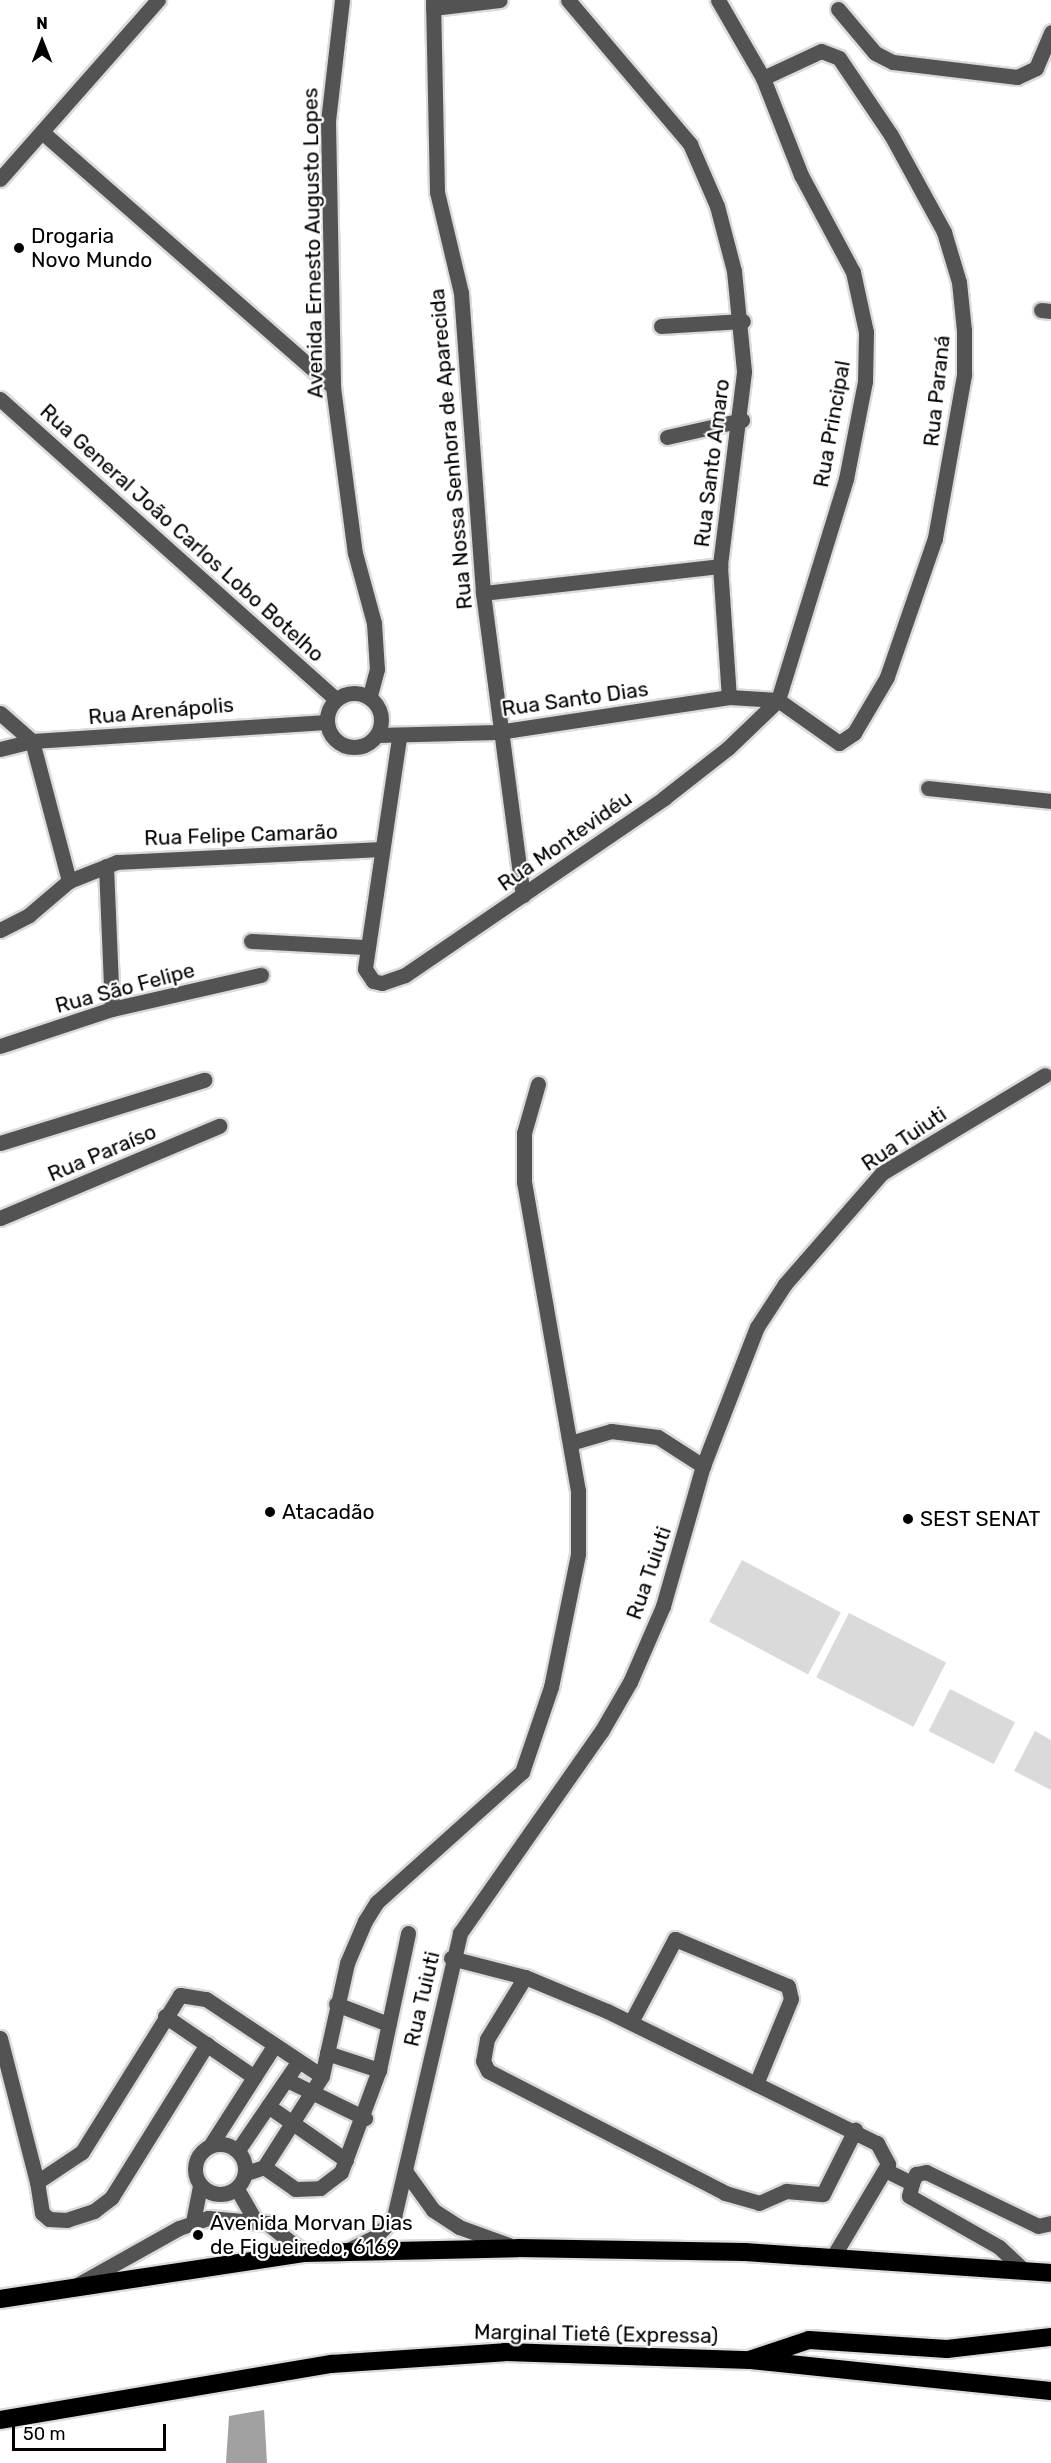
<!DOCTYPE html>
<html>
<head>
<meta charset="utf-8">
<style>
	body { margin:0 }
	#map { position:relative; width:1051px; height:2463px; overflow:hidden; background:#fff; font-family:Rubik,sans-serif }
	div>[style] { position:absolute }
	.green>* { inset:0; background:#dadada; transform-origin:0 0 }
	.water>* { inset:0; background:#a1a1a1 }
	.roads { filter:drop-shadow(2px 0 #dbdbdb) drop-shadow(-2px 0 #dbdbdb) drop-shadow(0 2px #dbdbdb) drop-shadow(0 -2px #dbdbdb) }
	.minor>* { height:15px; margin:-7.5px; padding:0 7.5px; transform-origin:7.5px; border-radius:7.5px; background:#535353 }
	.minor>.ring { margin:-7.5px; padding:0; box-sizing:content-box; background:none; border:15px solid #535353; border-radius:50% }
	.highway>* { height:18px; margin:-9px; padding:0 9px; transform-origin:9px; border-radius:9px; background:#000 }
	.dots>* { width:16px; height:16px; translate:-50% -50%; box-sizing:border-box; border:3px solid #fff; border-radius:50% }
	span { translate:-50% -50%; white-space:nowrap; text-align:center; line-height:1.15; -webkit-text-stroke:4.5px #fff; paint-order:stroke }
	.poi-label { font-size:21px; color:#000 }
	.left { translate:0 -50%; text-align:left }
	.street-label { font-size:21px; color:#000 }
	.north { position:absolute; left:12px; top:12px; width:60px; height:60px; -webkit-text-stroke:4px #fff; paint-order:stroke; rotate:0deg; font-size:16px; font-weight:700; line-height:24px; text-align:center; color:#000 }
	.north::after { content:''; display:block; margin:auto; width:21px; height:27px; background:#000; clip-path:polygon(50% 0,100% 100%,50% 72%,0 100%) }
	.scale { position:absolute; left:12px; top:2424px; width:154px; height:27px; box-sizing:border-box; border:3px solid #000; border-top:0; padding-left:8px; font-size:18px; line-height:21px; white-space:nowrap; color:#000; -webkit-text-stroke:4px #fff; paint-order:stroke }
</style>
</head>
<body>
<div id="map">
	<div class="green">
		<div style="left:742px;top:1560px;width:112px;height:70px;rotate:28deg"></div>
		<div style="left:849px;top:1613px;width:109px;height:72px;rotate:27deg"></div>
		<div style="left:950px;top:1689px;width:73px;height:47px;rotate:27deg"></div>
		<div style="clip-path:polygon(1035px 1731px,1051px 1740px,1051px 1790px,1014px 1771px)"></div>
	</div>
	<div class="water">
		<div style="clip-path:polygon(264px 2410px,267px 2463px,226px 2463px,229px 2416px)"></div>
	</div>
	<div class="roads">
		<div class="minor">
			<div style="left:342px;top:0;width:122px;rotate:96.6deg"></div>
			<div style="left:328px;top:121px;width:266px;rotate:88.9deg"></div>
			<div style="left:333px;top:387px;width:167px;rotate:82.5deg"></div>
			<div style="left:355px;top:553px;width:73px;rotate:74.8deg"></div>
			<div style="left:374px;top:623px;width:46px;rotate:86.3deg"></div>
			<div style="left:377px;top:669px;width:30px;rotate:105deg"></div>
			<div style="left:433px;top:0;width:192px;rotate:88.8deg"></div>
			<div style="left:437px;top:192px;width:104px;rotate:76.6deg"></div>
			<div style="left:461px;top:293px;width:301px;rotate:85.8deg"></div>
			<div style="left:483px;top:593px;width:305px;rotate:82.5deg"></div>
			<div style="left:568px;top:0;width:189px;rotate:49.7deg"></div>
			<div style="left:690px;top:144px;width:68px;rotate:66.5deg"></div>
			<div style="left:717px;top:206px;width:67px;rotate:75.3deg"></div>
			<div style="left:734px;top:271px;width:101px;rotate:84.3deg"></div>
			<div style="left:744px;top:372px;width:195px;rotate:97.1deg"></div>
			<div style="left:720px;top:566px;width:131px;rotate:86.1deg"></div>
			<div style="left:433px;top:8px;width:67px;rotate:-6.8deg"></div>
			<div style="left:838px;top:9px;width:57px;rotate:49.9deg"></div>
			<div style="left:875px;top:53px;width:20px;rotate:27deg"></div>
			<div style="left:893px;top:62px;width:125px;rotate:6.9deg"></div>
			<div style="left:1017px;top:77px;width:21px;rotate:-25deg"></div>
			<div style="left:1036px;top:68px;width:39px;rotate:-67deg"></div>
			<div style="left:763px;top:78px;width:64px;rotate:-25deg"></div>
			<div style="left:821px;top:51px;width:19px;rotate:21deg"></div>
			<div style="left:839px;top:58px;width:93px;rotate:56deg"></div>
			<div style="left:891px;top:135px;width:111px;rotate:61.3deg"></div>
			<div style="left:944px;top:232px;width:52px;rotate:73.3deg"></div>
			<div style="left:959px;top:282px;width:48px;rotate:84.1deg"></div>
			<div style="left:964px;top:330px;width:45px;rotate:90deg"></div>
			<div style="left:964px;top:375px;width:166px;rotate:100.1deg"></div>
			<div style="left:935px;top:538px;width:147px;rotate:109.1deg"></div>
			<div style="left:887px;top:677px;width:65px;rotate:120.5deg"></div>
			<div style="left:854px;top:733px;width:18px;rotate:146deg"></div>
			<div style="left:839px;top:743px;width:75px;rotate:-144.8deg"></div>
			<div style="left:42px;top:132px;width:387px;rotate:41.2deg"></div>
			<div style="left:0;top:179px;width:239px;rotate:-48.6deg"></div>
			<div style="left:1041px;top:310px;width:10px;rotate:6deg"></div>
			<div style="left:661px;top:326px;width:82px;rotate:-3.5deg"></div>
			<div style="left:0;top:399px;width:450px;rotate:41.8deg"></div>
			<div style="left:667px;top:437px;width:77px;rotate:-12.8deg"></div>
			<div style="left:483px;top:593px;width:239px;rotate:-6.5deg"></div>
			<div class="ring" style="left:327px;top:693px;width:39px;height:39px"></div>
			<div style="left:0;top:713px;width:43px;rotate:41.2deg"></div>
			<div style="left:32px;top:741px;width:145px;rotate:75.2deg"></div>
			<div style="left:377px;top:735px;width:121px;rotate:-1.4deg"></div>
			<div style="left:498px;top:732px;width:234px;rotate:-8.6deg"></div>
			<div style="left:729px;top:697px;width:49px;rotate:3.5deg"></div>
			<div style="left:399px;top:738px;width:233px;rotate:98.4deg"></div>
			<div style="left:365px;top:969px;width:14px;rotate:56deg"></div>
			<div style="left:373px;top:981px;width:9px;rotate:13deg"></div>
			<div style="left:382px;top:983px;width:24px;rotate:-19deg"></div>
			<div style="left:405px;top:975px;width:314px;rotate:-34.3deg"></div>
			<div style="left:664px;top:798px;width:81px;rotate:-38deg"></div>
			<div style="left:728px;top:748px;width:69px;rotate:-43.8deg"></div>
			<div style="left:778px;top:700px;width:231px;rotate:-72.9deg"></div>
			<div style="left:846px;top:479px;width:100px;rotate:-79deg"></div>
			<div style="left:865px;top:381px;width:49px;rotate:-88.8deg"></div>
			<div style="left:866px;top:332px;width:61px;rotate:-102.2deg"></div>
			<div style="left:853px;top:272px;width:110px;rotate:-118.2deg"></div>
			<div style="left:801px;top:175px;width:104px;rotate:-111.4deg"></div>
			<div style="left:763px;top:78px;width:90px;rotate:-120deg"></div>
			<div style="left:0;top:749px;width:33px;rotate:-14deg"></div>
			<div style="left:32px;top:741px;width:295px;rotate:-3.7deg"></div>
			<div style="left:928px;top:788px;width:124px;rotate:6deg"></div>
			<div style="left:106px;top:866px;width:143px;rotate:87.6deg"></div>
			<div style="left:0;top:930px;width:33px;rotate:-27deg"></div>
			<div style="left:29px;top:915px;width:52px;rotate:-40.4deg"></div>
			<div style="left:69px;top:881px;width:52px;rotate:-21.6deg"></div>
			<div style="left:117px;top:862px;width:262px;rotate:-2.8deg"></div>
			<div style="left:251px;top:941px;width:115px;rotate:3deg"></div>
			<div style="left:0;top:1046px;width:118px;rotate:-18.3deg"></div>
			<div style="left:112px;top:1009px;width:153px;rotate:-12.9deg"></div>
			<div style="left:0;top:1143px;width:214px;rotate:-17.2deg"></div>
			<div style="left:0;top:1218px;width:238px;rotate:-22.8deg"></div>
			<div style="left:570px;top:1443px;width:43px;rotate:-16.3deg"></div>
			<div style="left:611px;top:1431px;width:47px;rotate:7.3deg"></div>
			<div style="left:658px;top:1437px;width:54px;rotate:32.8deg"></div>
			<div style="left:451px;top:1958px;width:76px;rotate:14.4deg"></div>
			<div style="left:525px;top:1977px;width:89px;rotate:22.5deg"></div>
			<div style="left:607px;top:2011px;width:301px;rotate:26.1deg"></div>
			<div style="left:877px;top:2143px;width:24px;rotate:62deg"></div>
			<div style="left:888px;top:2164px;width:106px;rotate:120.7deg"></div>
			<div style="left:525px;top:1977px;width:73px;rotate:121.5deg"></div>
			<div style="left:487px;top:2039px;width:22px;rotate:100deg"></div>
			<div style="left:483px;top:2061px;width:11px;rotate:63deg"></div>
			<div style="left:488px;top:2071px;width:267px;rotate:27.2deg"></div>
			<div style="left:725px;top:2193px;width:35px;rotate:16deg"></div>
			<div style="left:759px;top:2203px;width:30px;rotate:-24deg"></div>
			<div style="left:786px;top:2191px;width:37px;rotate:5deg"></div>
			<div style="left:823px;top:2194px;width:72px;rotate:-63.4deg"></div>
			<div style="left:336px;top:2004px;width:56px;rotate:21deg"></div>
			<div style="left:165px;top:2016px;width:108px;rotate:34.4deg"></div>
			<div style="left:631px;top:2022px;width:94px;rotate:-62.1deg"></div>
			<div style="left:675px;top:1939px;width:122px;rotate:22.6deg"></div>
			<div style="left:788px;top:1986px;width:13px;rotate:77deg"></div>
			<div style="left:791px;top:1999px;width:92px;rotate:112.4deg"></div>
			<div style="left:0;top:2038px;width:149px;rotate:75.6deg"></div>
			<div style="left:207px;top:2044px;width:181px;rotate:121.9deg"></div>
			<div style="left:111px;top:2198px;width:21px;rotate:143deg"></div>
			<div style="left:94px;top:2211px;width:28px;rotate:162deg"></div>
			<div style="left:67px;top:2220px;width:18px;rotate:-177deg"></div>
			<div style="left:49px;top:2219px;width:9px;rotate:-139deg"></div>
			<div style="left:42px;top:2213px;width:31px;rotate:-99deg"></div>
			<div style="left:37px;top:2182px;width:54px;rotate:-33.7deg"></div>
			<div style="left:82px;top:2152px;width:185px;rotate:-58deg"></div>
			<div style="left:180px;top:1995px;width:26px;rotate:9deg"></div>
			<div style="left:206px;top:1999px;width:139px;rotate:33.6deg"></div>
			<div style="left:327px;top:2053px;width:55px;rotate:18.1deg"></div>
			<div style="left:287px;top:2080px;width:87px;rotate:26deg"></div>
			<div style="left:268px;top:2106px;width:95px;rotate:34.7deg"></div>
			<div class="ring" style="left:195px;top:2144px;width:35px;height:35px"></div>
			<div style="left:210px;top:2146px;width:119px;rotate:-57.4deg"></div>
			<div style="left:238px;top:2150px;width:107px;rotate:-55.7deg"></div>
			<div style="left:264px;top:2167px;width:38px;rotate:35deg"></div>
			<div style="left:295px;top:2189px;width:25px;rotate:-2deg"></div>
			<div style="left:320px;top:2188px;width:26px;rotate:-37deg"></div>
			<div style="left:341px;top:2172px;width:109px;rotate:-69.6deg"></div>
			<div style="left:379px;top:2070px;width:140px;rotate:-78deg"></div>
			<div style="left:885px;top:2170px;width:30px;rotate:26deg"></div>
			<div style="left:912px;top:2183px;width:13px;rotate:103deg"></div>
			<div style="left:909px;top:2196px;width:103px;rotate:29.5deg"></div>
			<div style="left:999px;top:2247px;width:33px;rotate:43deg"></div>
			<div style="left:405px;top:2171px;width:48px;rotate:54.3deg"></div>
			<div style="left:433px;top:2210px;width:31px;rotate:33deg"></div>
			<div style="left:459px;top:2227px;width:53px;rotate:19.8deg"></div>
			<div style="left:246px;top:2173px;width:19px;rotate:-18deg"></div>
			<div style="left:264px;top:2167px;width:108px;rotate:-57.5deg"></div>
			<div style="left:322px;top:2076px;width:116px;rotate:-77.5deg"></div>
			<div style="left:347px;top:1963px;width:46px;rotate:-66.8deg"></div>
			<div style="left:365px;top:1921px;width:22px;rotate:-58deg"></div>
			<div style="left:377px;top:1902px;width:195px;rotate:-41.9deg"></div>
			<div style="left:522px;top:1772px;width:90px;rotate:-71.2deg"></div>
			<div style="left:551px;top:1687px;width:136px;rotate:-78.5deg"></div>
			<div style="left:578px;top:1554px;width:63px;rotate:-90deg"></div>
			<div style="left:578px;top:1491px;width:314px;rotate:-99.9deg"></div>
			<div style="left:524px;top:1182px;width:49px;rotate:-90deg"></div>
			<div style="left:524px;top:1133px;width:51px;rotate:-74.1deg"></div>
			<div style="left:912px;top:2183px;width:10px;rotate:-66deg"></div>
			<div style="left:916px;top:2174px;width:10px;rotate:-11deg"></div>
			<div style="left:926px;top:2172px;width:124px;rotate:25.7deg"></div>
			<div style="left:1038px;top:2226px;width:13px;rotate:-13deg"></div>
			<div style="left:237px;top:2189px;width:32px;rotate:60deg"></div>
			<div style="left:193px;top:2222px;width:37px;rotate:-79deg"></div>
			<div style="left:346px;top:2251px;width:32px;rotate:-26deg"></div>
			<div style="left:375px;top:2237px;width:28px;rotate:-46deg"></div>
			<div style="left:394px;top:2217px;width:292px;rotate:-76.9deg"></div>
			<div style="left:460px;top:1933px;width:246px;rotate:-55deg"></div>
			<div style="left:601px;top:1732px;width:58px;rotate:-59.9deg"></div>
			<div style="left:630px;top:1682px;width:83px;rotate:-66.5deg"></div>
			<div style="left:663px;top:1606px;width:146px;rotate:-74.1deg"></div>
			<div style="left:703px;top:1466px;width:149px;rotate:-68.8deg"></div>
			<div style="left:757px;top:1327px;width:51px;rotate:-56.9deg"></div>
			<div style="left:785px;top:1284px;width:147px;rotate:-48.9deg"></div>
			<div style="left:882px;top:1173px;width:190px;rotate:-31deg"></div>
			<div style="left:77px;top:2285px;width:117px;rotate:-29.2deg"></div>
			<div style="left:179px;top:2228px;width:31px;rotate:-19deg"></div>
			<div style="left:208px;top:2218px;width:59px;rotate:4.8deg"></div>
			<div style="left:267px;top:2223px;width:48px;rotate:39deg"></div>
		</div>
		<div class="highway">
			<div style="left:0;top:2299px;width:307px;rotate:-8.6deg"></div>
			<div style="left:304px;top:2253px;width:214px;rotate:-1.3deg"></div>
			<div style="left:518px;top:2248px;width:227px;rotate:1deg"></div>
			<div style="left:745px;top:2252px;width:307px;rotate:3.9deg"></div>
			<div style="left:752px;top:2359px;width:60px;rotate:-18.4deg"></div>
			<div style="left:809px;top:2340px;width:138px;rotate:3.7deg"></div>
			<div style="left:947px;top:2349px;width:105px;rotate:-6.6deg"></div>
			<div style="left:0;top:2420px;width:336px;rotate:-9.6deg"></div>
			<div style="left:331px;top:2364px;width:174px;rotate:-3.9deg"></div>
			<div style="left:505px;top:2352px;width:245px;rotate:1.9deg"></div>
			<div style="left:750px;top:2360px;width:303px;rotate:5.9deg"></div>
		</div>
	</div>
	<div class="dots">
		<div style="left:19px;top:248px;background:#000"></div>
		<div style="left:270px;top:1512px;background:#000"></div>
		<div style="left:908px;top:1519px;background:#000"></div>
		<div style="left:198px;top:2235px;background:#000"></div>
	</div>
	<div class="poi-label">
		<span class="left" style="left:31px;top:248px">Drogaria<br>Novo Mundo</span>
		<span class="left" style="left:282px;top:1512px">Atacadão</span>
		<span class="left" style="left:920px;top:1519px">SEST SENAT</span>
		<span class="left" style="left:210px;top:2235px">Avenida Morvan Dias<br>de Figueiredo, 6169</span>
	</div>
	<div class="street-label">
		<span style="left:313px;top:243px;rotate:-91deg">Avenida Ernesto Augusto Lopes</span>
		<span style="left:937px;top:391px;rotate:-84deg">Rua Paraná</span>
		<span style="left:832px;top:424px;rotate:-80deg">Rua Principal</span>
		<span style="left:451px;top:449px;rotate:-95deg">Rua Nossa Senhora de Aparecida</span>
		<span style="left:712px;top:463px;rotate:-83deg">Rua Santo Amaro</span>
		<span style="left:182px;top:533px;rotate:42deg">Rua General João Carlos Lobo Botelho</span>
		<span style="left:575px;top:699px;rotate:-8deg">Rua Santo Dias</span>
		<span style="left:161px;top:711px;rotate:-5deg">Rua Arenápolis</span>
		<span style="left:241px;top:835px;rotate:-2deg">Rua Felipe Camarão</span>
		<span style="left:565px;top:841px;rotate:-35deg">Rua Montevidéu</span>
		<span style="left:125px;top:988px;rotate:-15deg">Rua São Felipe</span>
		<span style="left:904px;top:1139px;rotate:-34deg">Rua Tuiuti</span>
		<span style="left:102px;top:1153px;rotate:-23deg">Rua Paraíso</span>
		<span style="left:649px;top:1573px;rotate:-71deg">Rua Tuiuti</span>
		<span style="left:422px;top:1999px;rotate:-77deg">Rua Tuiuti</span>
		<span style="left:596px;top:2334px;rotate:1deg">Marginal Tietê (Expressa)</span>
	</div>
	<div class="north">N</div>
	<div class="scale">50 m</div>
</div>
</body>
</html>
